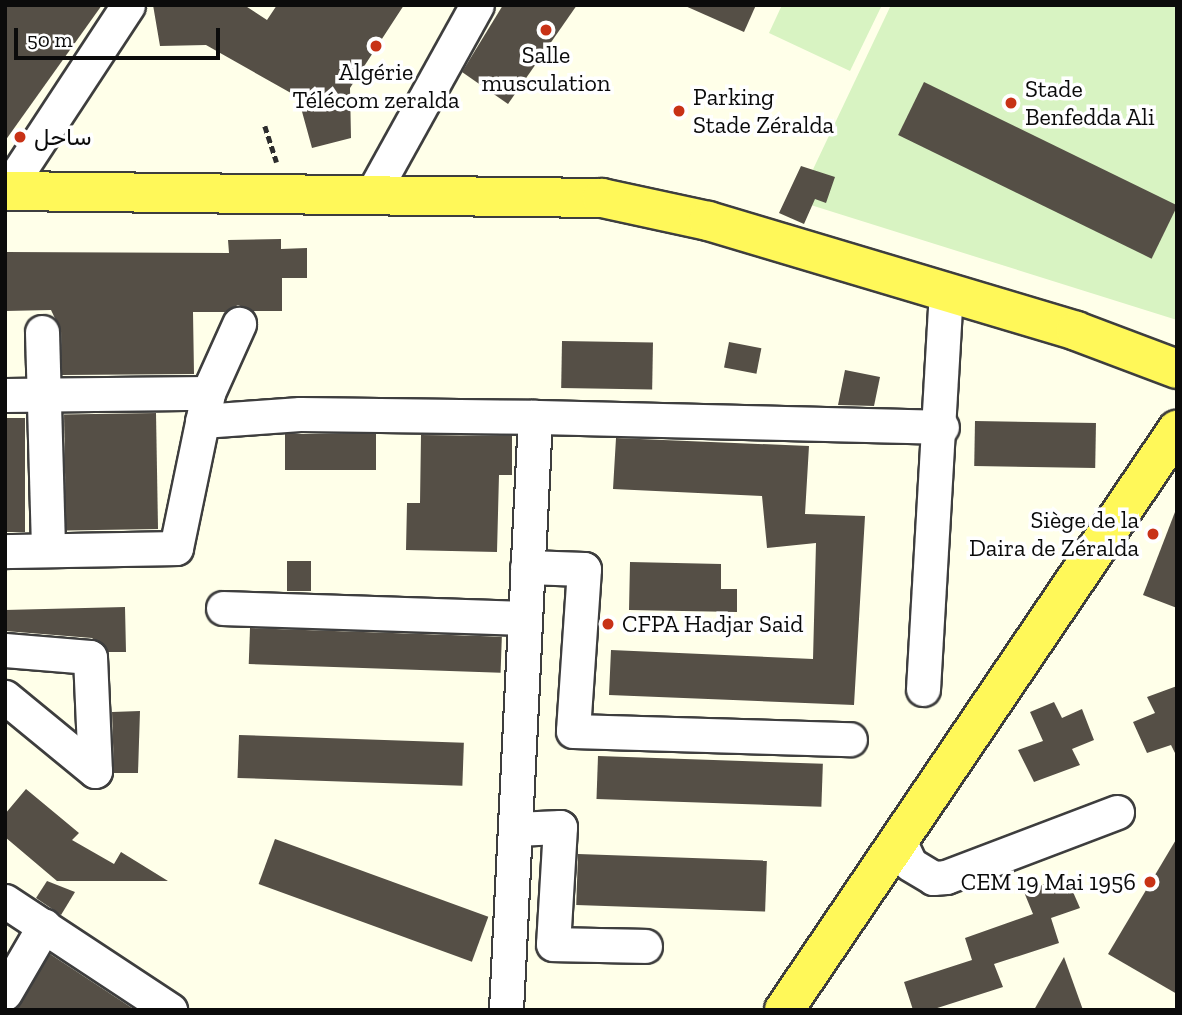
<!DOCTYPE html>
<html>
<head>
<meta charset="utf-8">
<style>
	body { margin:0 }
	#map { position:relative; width:1182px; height:1015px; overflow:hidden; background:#ffffe9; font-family:"Zilla Slab",Vazirmatn,serif }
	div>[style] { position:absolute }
	.pitch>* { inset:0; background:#d8f3c2 }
	.building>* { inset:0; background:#554f46; transform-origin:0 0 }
	.path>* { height:4.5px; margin-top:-2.25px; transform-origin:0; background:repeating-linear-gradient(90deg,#2d2d2d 0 7px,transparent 0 10.5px) }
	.roads { filter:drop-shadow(2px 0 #3e3e3e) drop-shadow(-2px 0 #3e3e3e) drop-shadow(0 2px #3e3e3e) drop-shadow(0 -2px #3e3e3e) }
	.minor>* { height:33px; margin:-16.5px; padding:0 16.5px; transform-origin:16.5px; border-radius:16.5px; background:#fff }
	.major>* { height:38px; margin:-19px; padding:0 19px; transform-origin:19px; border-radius:19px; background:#fff859 }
	.dots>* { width:19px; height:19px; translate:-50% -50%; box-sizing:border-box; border:4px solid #fff; border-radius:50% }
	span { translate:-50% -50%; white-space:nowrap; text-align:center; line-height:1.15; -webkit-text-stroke:7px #fff; paint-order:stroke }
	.poi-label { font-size:24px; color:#0b0b0b }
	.left { translate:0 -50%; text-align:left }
	.right { translate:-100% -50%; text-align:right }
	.frame { position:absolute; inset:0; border:7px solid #0b0b0b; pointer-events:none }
	.scale { position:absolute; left:14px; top:28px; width:206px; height:32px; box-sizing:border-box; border:4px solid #0b0b0b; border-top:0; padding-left:9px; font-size:21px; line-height:24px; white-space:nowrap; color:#0b0b0b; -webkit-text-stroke:5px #fff; paint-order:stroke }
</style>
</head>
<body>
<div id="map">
	<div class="pitch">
		<div style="clip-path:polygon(782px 5px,882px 5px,850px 71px,769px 33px)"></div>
		<div style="clip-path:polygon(891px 5px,1177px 5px,1177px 320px,798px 201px)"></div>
	</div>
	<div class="building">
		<div style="clip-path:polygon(5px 5px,102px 5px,5px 141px)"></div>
		<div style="clip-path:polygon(153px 5px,244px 5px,267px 20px,277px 5px,404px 5px,350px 88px,351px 138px,312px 148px,298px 97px,206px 45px,160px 46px)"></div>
		<div style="clip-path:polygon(503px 5px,577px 5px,508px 104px,462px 72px)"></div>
		<div style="clip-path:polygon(683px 5px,756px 5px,744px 32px)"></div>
		<div style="left:924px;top:82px;width:282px;height:59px;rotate:26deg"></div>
		<div style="clip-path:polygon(801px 166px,835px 177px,826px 203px,815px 199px,804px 224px,779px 213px)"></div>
		<div style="clip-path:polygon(281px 239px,281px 249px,307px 248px,307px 278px,282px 278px,282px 311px,253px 311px,238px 305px,225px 312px,193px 312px,194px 374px,62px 375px,61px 331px,51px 310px,5px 311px,5px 252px,229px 253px,228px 240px)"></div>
		<div style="left:562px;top:341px;width:91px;height:47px;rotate:1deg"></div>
		<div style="left:729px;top:342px;width:33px;height:26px;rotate:11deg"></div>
		<div style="clip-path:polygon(845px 370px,880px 377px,874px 406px,838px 405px)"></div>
		<div style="left:156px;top:413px;width:116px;height:92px;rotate:89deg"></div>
		<div style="left:5px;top:418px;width:20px;height:114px"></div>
		<div style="left:975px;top:421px;width:121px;height:45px;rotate:1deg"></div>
		<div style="left:285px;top:434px;width:91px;height:36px"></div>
		<div style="clip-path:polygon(421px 435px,512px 436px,512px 475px,499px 475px,497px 552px,406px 550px,407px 503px,420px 503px)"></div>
		<div style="clip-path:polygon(616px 438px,809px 446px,805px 514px,865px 516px,854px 705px,609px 695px,611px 650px,813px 659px,816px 543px,767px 548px,762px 496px,613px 489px)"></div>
		<div style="clip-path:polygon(1175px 512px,1177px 513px,1177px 608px,1143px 595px)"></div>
		<div style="left:287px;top:561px;width:24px;height:30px"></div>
		<div style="clip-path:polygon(630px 562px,721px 564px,721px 589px,737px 589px,737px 612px,629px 610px)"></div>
		<div style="clip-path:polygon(125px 607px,126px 652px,108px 652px,92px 638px,5px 631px,5px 610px)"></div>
		<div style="left:250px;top:628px;width:252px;height:36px;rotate:2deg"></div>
		<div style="clip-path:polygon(1177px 686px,1177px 757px,1171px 745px,1147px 753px,1133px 722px,1155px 713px,1147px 697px)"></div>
		<div style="clip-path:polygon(1054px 702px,1062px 718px,1082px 709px,1094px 740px,1072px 749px,1080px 765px,1034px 782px,1018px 750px,1043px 741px,1030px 712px)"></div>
		<div style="clip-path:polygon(140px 711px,138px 773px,114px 773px,112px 712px)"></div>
		<div style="left:239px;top:735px;width:225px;height:43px;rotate:2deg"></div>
		<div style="left:598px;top:756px;width:225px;height:43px;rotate:2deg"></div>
		<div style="clip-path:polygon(26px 789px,79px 833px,72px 840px,114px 864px,121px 852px,168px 881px,57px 881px,5px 837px,5px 814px)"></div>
		<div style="clip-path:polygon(1177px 838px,1177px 994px,1108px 954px)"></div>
		<div style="left:275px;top:839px;width:227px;height:48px;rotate:20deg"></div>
		<div style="left:578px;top:854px;width:189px;height:51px;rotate:2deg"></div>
		<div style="clip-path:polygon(1066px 876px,1080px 908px,1051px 918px,1059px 943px,994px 964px,1003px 987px,931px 1010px,913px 1010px,904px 982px,972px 960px,965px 938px,1033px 914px,1024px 892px)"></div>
		<div style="clip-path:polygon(47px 881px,75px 892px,61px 915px,36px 898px)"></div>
		<div style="clip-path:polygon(50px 954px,135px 1010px,14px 1010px)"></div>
		<div style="clip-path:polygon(1064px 957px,1083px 1010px,1034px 1010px)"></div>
	</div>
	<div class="path">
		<div style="left:265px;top:126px;width:38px;rotate:72deg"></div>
	</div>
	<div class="roads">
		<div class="minor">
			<div style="left:6px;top:191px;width:222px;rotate:-56.7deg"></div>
			<div style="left:371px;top:196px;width:218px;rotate:-61deg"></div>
			<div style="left:42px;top:332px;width:218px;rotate:88.4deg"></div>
			<div style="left:5px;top:395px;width:203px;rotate:-0.6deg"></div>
			<div style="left:202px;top:421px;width:98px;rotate:-4.1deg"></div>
			<div style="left:300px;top:414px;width:235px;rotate:0.7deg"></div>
			<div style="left:5px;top:551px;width:171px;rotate:-1deg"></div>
			<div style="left:176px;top:548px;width:158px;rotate:-78.3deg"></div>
			<div style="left:208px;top:393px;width:76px;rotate:-65.8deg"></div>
			<div style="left:527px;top:567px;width:57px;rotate:2deg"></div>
			<div style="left:584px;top:569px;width:162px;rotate:93.9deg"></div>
			<div style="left:573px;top:731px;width:277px;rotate:1.7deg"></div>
			<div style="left:223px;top:608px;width:301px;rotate:1.9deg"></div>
			<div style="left:5px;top:650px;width:85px;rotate:4.7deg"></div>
			<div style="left:90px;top:657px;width:114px;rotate:87.5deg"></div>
			<div style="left:95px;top:771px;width:117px;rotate:-140.6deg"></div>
			<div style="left:923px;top:689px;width:398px;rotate:-86.7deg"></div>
			<div style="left:515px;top:829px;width:45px;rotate:-2.5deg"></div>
			<div style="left:560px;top:827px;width:117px;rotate:93.4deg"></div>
			<div style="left:553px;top:944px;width:92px;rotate:1.2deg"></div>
			<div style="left:899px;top:840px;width:26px;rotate:65deg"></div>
			<div style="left:910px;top:864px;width:27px;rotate:31deg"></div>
			<div style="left:933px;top:878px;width:13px;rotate:-4deg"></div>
			<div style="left:946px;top:877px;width:183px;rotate:-20.8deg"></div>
			<div style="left:5px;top:901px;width:198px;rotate:33.4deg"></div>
			<div style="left:5px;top:993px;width:78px;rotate:-59.8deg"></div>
			<div style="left:506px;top:1010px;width:594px;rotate:-87.2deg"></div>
			<div style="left:535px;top:417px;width:407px;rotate:1.4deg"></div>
		</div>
		<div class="major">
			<div style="left:5px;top:191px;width:597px;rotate:0.67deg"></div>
			<div style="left:602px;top:198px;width:108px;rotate:12.2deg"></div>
			<div style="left:708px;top:221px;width:384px;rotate:16.6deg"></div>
			<div style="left:1076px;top:331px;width:108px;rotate:20.6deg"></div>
			<div style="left:784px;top:1010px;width:701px;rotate:-55.88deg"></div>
		</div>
	</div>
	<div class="dots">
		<div style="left:546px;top:30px;background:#c83216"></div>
		<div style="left:376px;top:46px;background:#c83216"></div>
		<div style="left:1011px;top:103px;background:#c83216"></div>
		<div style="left:679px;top:111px;background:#c83216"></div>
		<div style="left:20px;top:137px;background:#c83216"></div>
		<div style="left:1153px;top:534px;background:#c83216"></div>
		<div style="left:608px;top:624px;background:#c83216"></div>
		<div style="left:1150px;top:882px;background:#c83216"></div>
	</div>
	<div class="poi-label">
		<span style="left:546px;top:69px">Salle<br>musculation</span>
		<span style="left:376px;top:86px">Algérie<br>Télécom zeralda</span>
		<span class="left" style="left:1025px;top:103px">Stade<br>Benfedda Ali</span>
		<span class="left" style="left:693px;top:111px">Parking<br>Stade Zéralda</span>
		<span class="left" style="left:34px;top:137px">ساحل</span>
		<span class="right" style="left:1139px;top:534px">Siège de la<br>Daira de Zéralda</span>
		<span class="left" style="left:622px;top:624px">CFPA Hadjar Said</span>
		<span class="right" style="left:1136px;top:882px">CEM 19 Mai 1956</span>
	</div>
	<div class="frame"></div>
	<div class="scale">50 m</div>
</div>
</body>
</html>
